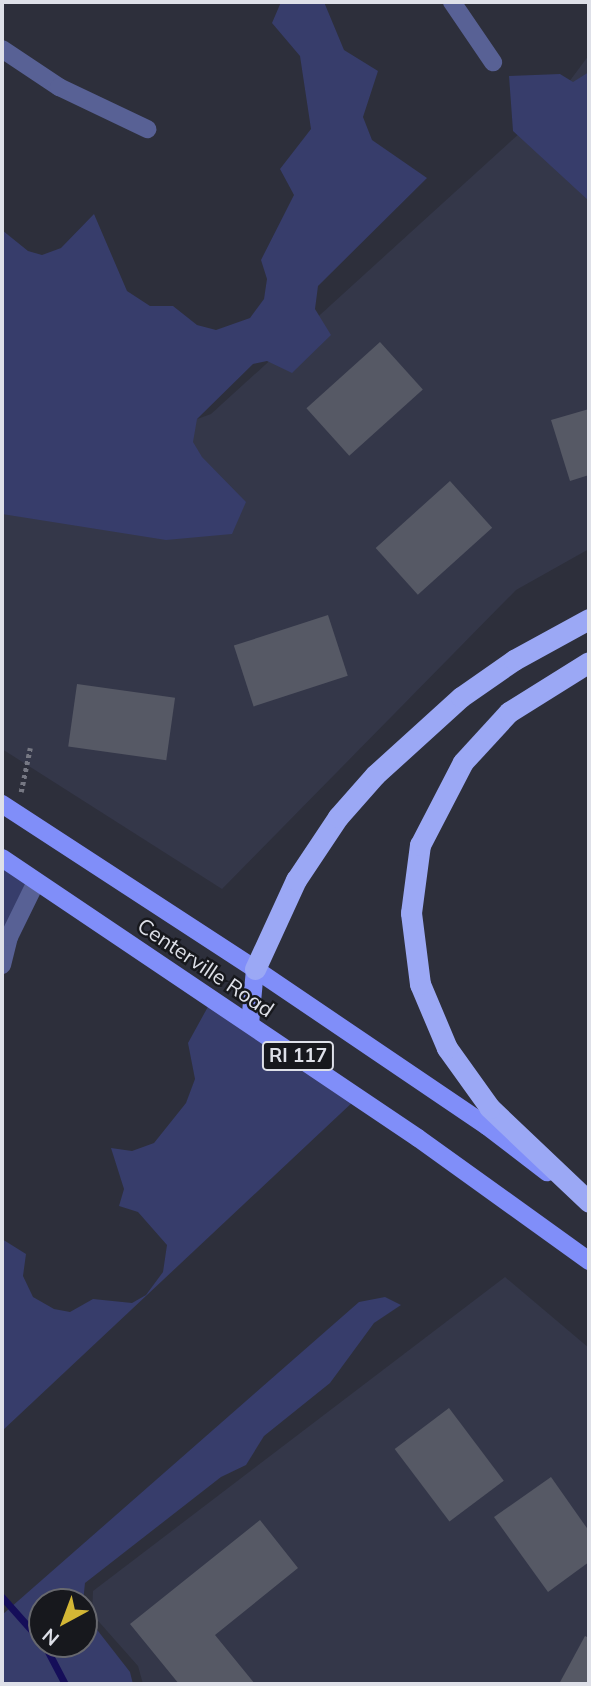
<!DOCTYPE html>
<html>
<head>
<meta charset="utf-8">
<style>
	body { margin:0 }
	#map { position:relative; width:591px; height:1686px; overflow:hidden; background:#2d2f3b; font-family:Mulish,sans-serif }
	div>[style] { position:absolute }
	.built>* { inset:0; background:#343749 }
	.green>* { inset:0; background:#373d6b }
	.stream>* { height:7px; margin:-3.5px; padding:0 3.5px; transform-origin:3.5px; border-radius:3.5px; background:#150e59 }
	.building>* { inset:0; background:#565965; transform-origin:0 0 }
	.path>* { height:4.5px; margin-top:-2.25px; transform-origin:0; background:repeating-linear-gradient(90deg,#767883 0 3.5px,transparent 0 7px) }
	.minor>* { height:18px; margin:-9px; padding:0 9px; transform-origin:9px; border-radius:9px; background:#586195 }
	.primary>* { height:18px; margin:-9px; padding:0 9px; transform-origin:9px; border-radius:9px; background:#808ef9 }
	.motorway>* { height:21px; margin:-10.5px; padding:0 10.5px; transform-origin:10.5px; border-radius:10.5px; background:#9ba8f5 }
	span { translate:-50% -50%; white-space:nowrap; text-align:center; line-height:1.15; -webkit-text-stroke:5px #17181d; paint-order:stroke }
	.shield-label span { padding:2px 5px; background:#17181d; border:2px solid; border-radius:5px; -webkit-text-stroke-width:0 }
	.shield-label { font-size:19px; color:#dee0e8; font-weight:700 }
	.street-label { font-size:21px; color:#dee0e8 }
	.frame { position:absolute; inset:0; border:4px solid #dee0e8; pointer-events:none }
	.north { position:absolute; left:28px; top:1588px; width:70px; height:70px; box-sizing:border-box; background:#17181d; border:2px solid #67686e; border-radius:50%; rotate:221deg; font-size:19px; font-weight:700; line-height:28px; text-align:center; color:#dee0e8 }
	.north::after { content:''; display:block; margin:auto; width:24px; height:32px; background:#d3b635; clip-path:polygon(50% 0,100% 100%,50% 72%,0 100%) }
</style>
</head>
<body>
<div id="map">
	<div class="built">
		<div style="clip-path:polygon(589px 55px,589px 549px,516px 590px,222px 889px,2px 749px,2px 490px,211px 414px,554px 102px)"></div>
		<div style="clip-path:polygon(505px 1277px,589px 1348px,589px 1684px,143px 1684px,138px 1666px,92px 1614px,93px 1591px)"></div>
	</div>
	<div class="green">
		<div style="clip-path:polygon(281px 2px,324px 2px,344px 50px,378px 71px,363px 117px,372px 140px,427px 178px,318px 286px,315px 309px,331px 335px,292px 373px,267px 361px,253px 364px,197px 419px,193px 442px,202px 457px,246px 502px,232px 534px,166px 540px,2px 514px,2px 230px,28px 251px,42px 255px,61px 248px,94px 214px,127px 291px,150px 306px,173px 306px,197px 325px,216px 330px,250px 318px,264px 299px,267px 279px,261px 260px,294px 195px,280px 169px,311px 129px,300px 56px,272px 23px)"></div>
		<div style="clip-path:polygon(589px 72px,589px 201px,513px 131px,509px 76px,560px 74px,573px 82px)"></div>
		<div style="clip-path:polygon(2px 863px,30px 882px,2px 955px)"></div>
		<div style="clip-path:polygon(210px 1003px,356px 1099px,2px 1431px,2px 1239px,26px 1254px,23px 1276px,33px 1297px,54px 1309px,70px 1312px,93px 1299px,132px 1303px,146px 1295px,163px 1272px,167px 1245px,138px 1212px,119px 1206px,124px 1189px,111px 1148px,132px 1151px,154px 1143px,186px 1103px,195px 1079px,188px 1043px)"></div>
		<div style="clip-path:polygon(385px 1297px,401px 1305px,374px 1323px,330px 1383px,264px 1436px,246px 1465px,221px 1477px,85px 1583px,83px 1602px,42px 1602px,42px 1644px,84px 1644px,84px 1613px,130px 1672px,133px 1684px,2px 1684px,2px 1615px,359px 1302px)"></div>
	</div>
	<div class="stream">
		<div style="left:2px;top:1597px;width:60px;rotate:48.4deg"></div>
		<div style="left:44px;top:1644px;width:45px;rotate:62.3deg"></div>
	</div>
	<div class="building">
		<div style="left:380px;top:342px;width:64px;height:99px;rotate:48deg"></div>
		<div style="clip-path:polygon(589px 409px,589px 475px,570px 481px,551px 420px)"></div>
		<div style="left:450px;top:481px;width:63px;height:100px;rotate:48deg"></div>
		<div style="left:328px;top:615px;width:64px;height:99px;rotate:72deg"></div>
		<div style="left:77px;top:684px;width:99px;height:63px;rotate:8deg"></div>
		<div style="left:449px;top:1408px;width:91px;height:68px;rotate:53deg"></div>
		<div style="clip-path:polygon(551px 1477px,589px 1531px,589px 1562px,548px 1592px,494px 1517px)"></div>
		<div style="clip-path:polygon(260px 1520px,298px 1568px,215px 1635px,255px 1684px,179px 1684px,130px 1624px)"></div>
		<div style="clip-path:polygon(585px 1636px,589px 1638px,589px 1684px,559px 1684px)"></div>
	</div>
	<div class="path">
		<div style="left:21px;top:792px;width:45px;rotate:-78.4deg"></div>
	</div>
	<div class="minor">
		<div style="left:452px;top:2px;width:73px;rotate:55.7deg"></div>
		<div style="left:2px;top:49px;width:69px;rotate:33.7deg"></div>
		<div style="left:59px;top:87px;width:98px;rotate:25.5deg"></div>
		<div style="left:2px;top:965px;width:29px;rotate:-76deg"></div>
		<div style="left:9px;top:937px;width:61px;rotate:-63.9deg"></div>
	</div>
	<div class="primary">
		<div style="left:2px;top:804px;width:302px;rotate:33.1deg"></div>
		<div style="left:255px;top:969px;width:280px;rotate:34.1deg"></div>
		<div style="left:487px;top:1126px;width:76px;rotate:37.5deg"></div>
		<div style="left:2px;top:858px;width:501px;rotate:33.94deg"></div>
		<div style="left:418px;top:1138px;width:211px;rotate:35.7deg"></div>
		<div style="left:250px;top:1024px;width:55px;rotate:-84.8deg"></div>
	</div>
	<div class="motorway">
		<div style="left:255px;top:969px;width:98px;rotate:-65.3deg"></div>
		<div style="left:296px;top:880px;width:76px;rotate:-56.3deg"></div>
		<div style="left:338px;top:817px;width:56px;rotate:-48.6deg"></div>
		<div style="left:375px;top:775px;width:116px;rotate:-42.2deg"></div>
		<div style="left:461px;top:697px;width:65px;rotate:-34.9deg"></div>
		<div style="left:514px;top:660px;width:85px;rotate:-28.7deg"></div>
		<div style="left:589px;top:1202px;width:137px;rotate:-136.5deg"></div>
		<div style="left:490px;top:1108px;width:74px;rotate:-125.6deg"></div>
		<div style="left:447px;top:1048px;width:69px;rotate:-112.9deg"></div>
		<div style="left:420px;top:984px;width:72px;rotate:-97.2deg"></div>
		<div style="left:411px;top:913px;width:69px;rotate:-82.5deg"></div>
		<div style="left:420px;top:845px;width:93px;rotate:-62.6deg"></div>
		<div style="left:463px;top:762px;width:68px;rotate:-47.4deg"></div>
		<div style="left:509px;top:712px;width:94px;rotate:-32deg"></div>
	</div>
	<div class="shield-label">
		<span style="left:298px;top:1056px">RI 117</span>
	</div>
	<div class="street-label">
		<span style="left:206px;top:967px;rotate:34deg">Centerville Road</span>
	</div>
	<div class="frame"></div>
	<div class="north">N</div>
</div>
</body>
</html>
